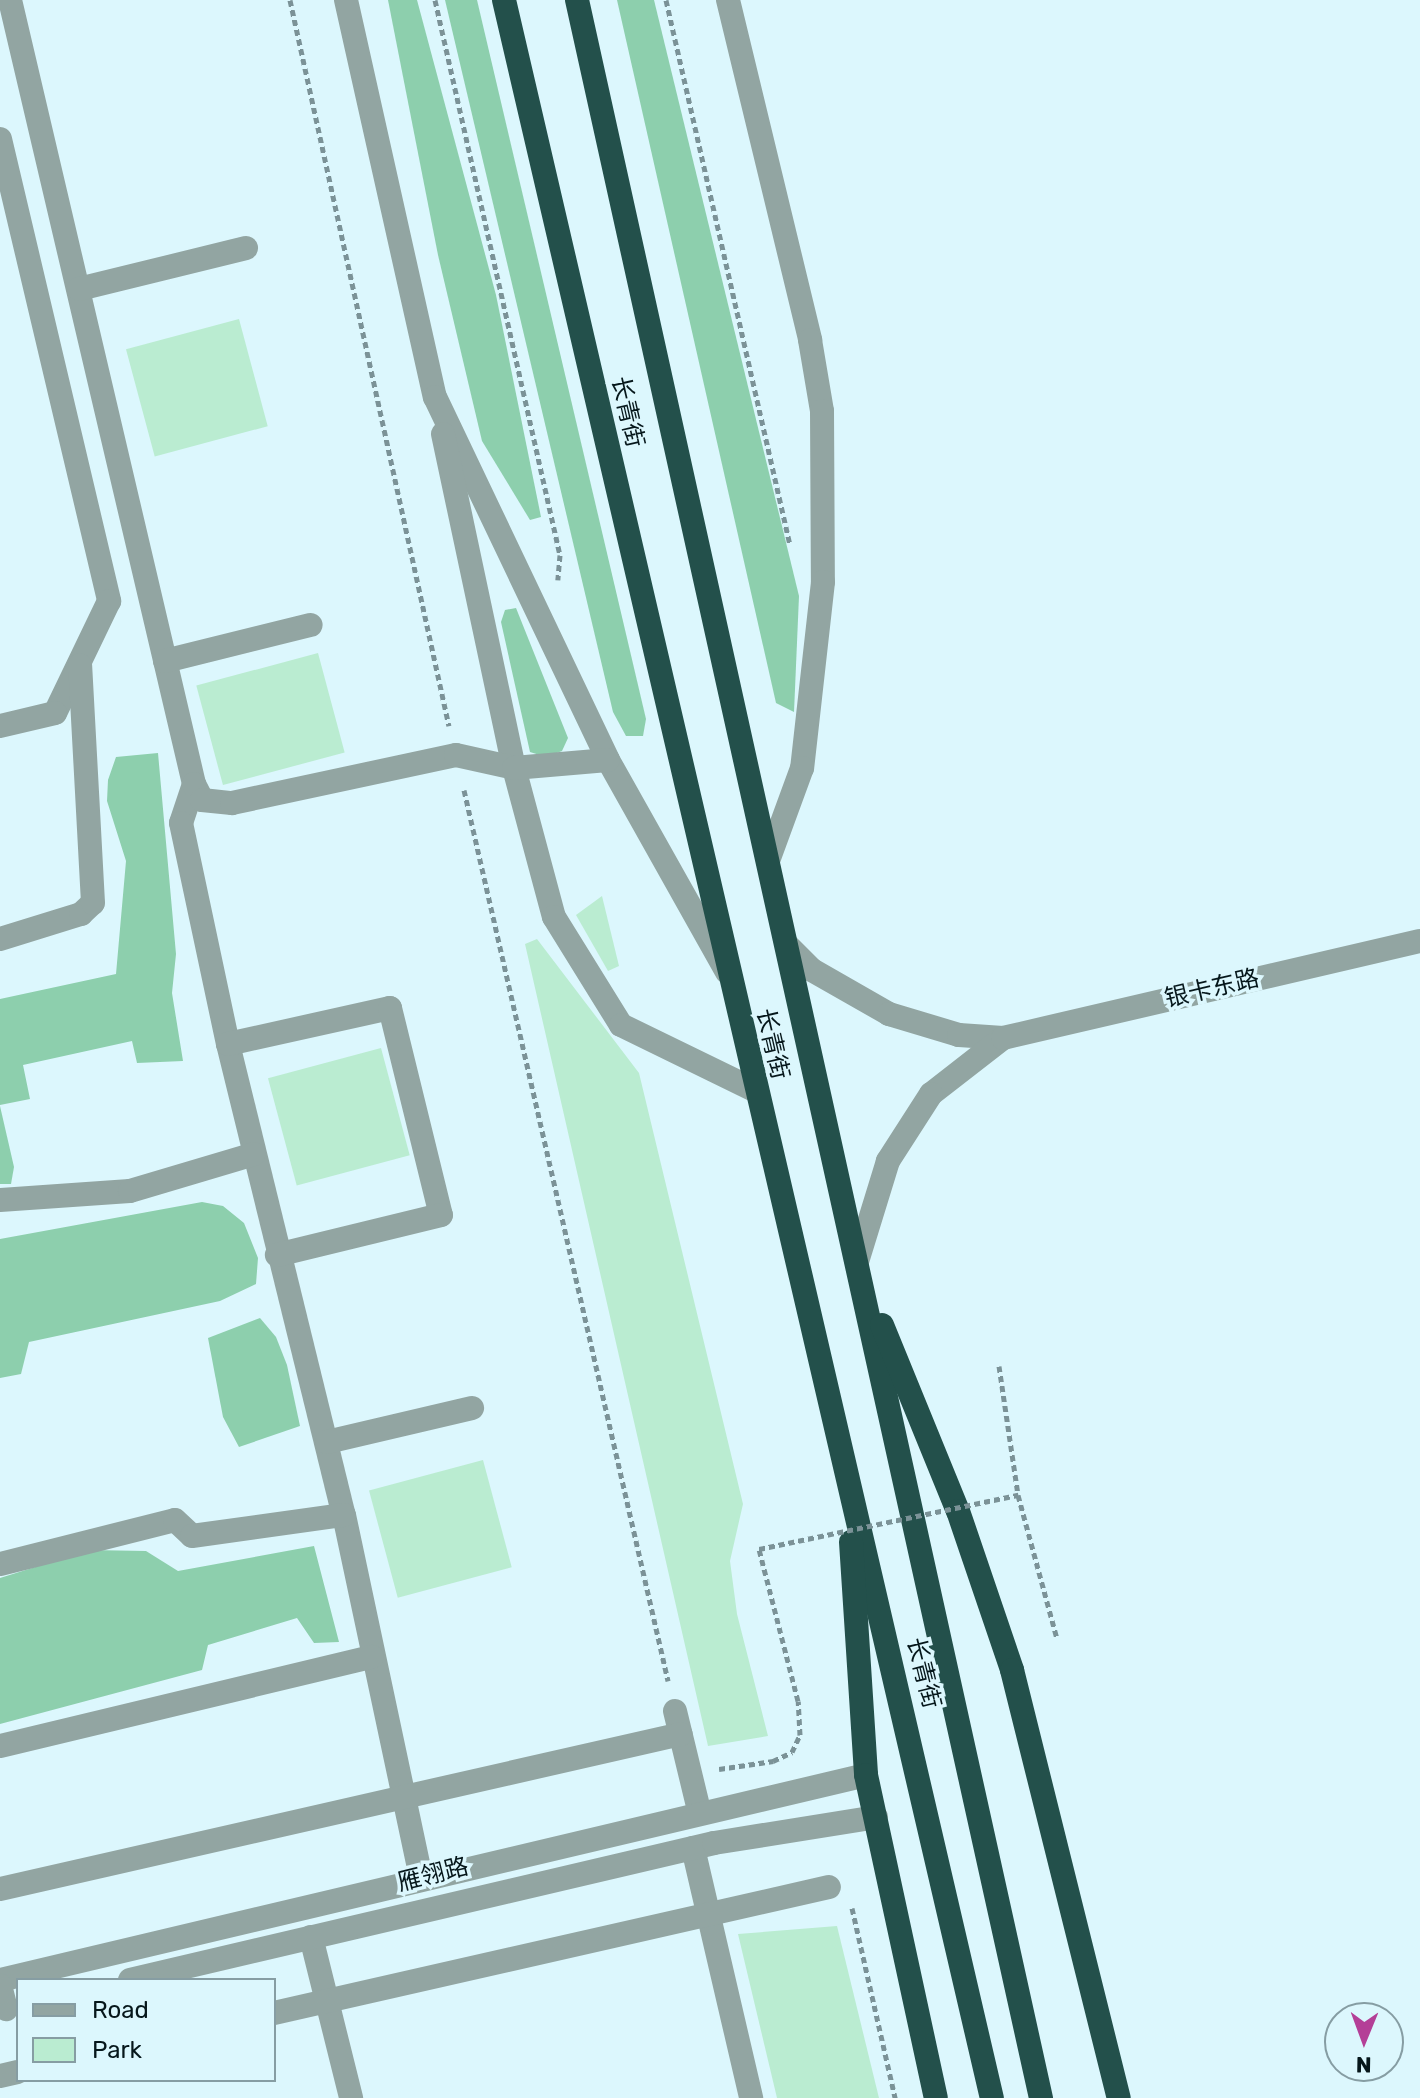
<!DOCTYPE html>
<html>
<head>
<meta charset="utf-8">
<style>
	body { margin:0 }
	#map { position:relative; width:1420px; height:2098px; overflow:hidden; background:#dcf7fd; font-family:Rubik,"Noto Sans SC",sans-serif }
	div>[style] { position:absolute }
	.green>* { inset:0; background:#baecd1; transform-origin:0 0 }
	.forest>* { inset:0; background:#8dcfad }
	.path>* { height:5px; margin-top:-2.5px; transform-origin:0; background:repeating-linear-gradient(90deg,#7b9297 0 6px,transparent 0 10px) }
	.minor>* { height:24px; margin:-12px; padding:0 12px; transform-origin:12px; border-radius:12px; background:#92a5a2 }
	.highway>* { height:24px; margin:-12px; padding:0 12px; transform-origin:12px; border-radius:12px; background:#23504b }
	.path-bridge>* { height:5px; margin-top:-2.5px; transform-origin:0; background:repeating-linear-gradient(90deg,#7b9297 0 6px,transparent 0 10px) }
	span { translate:-50% -50%; white-space:nowrap; text-align:center; line-height:1.15; -webkit-text-stroke:7px #dcf7fd; paint-order:stroke }
	.street-label { font-size:24px; color:#06171b }
	.legend { position:absolute; left:16px; top:1978px; width:260px; height:104px; box-sizing:border-box; background:#dcf7fd; border:2px solid #869da3; margin:0; padding:10px 14px; list-style:none; font-size:24px; color:#06171b }
	.legend li { display:flex; align-items:center; gap:16px; height:40px }
	.legend b { width:40px; border:2px solid #869da3 }
	.north { position:absolute; left:1324px; top:2002px; width:80px; height:80px; box-sizing:border-box; background:#dcf7fd; border:2px solid #869da3; border-radius:50%; rotate:181deg; font-size:22px; font-weight:700; line-height:32px; text-align:center; color:#06171b }
	.north::after { content:''; display:block; margin:auto; width:28px; height:36px; background:#b43f97; clip-path:polygon(50% 0,100% 100%,50% 72%,0 100%) }
</style>
</head>
<body>
<div id="map">
	<div class="green">
		<div style="left:239px;top:319px;width:111px;height:117px;rotate:75deg"></div>
		<div style="left:318px;top:653px;width:103px;height:126px;rotate:75deg"></div>
		<div style="clip-path:polygon(602px 896px,619px 966px,608px 971px,576px 915px)"></div>
		<div style="clip-path:polygon(537px 939px,639px 1073px,743px 1504px,730px 1561px,737px 1614px,768px 1736px,708px 1746px,525px 944px)"></div>
		<div style="left:381px;top:1048px;width:111px;height:117px;rotate:75deg"></div>
		<div style="left:483px;top:1460px;width:111px;height:118px;rotate:75deg"></div>
		<div style="clip-path:polygon(837px 1926px,879px 2098px,777px 2098px,738px 1934px)"></div>
	</div>
	<div class="forest">
		<div style="clip-path:polygon(388px 0,417px 0,496px 295px,541px 517px,530px 520px,482px 441px,438px 255px)"></div>
		<div style="clip-path:polygon(445px 0,477px 0,646px 719px,643px 736px,626px 736px,613px 712px)"></div>
		<div style="clip-path:polygon(617px 0,654px 0,799px 596px,794px 712px,776px 703px)"></div>
		<div style="clip-path:polygon(516px 608px,568px 738px,562px 751px,546px 757px,530px 752px,501px 622px,505px 610px)"></div>
		<div style="clip-path:polygon(158px 753px,176px 954px,172px 993px,183px 1061px,137px 1063px,132px 1041px,23px 1065px,30px 1099px,0 1105px,0 999px,116px 974px,126px 861px,107px 801px,108px 780px,116px 757px)"></div>
		<div style="clip-path:polygon(0 1106px,14px 1167px,11px 1184px,0 1184px)"></div>
		<div style="clip-path:polygon(202px 1202px,223px 1206px,244px 1223px,258px 1258px,256px 1284px,220px 1301px,29px 1342px,21px 1374px,0 1378px,0 1239px)"></div>
		<div style="clip-path:polygon(260px 1318px,276px 1337px,287px 1365px,300px 1426px,239px 1447px,223px 1417px,208px 1338px)"></div>
		<div style="clip-path:polygon(314px 1546px,339px 1642px,314px 1643px,297px 1618px,208px 1645px,202px 1670px,0 1724px,0 1578px,90px 1550px,146px 1551px,178px 1571px)"></div>
	</div>
	<div class="path">
		<div style="left:290px;top:0;width:743px;rotate:77.65deg"></div>
		<div style="left:435px;top:0;width:569px;rotate:77.31deg"></div>
		<div style="left:560px;top:555px;width:25px;rotate:95deg"></div>
		<div style="left:666px;top:0;width:559px;rotate:77.18deg"></div>
		<div style="left:464px;top:790px;width:914px;rotate:77.1deg"></div>
		<div style="left:999px;top:1366px;width:130px;rotate:81.6deg"></div>
		<div style="left:1018px;top:1495px;width:149px;rotate:74.8deg"></div>
		<div style="left:719px;top:1769px;width:55px;rotate:-8.4deg"></div>
		<div style="left:773px;top:1761px;width:21px;rotate:-25deg"></div>
		<div style="left:792px;top:1752px;width:19px;rotate:-65deg"></div>
		<div style="left:800px;top:1735px;width:34px;rotate:-93deg"></div>
		<div style="left:798px;top:1701px;width:157px;rotate:-104.4deg"></div>
		<div style="left:852px;top:1908px;width:195px;rotate:77.2deg"></div>
	</div>
	<div class="minor">
		<div style="left:10px;top:0;width:805px;rotate:76.79deg"></div>
		<div style="left:194px;top:784px;width:41px;rotate:108.4deg"></div>
		<div style="left:181px;top:823px;width:226px;rotate:78deg"></div>
		<div style="left:228px;top:1044px;width:485px;rotate:76.2deg"></div>
		<div style="left:344px;top:1515px;width:371px;rotate:78deg"></div>
		<div style="left:346px;top:0;width:407px;rotate:77.4deg"></div>
		<div style="left:435px;top:397px;width:402px;rotate:64.5deg"></div>
		<div style="left:608px;top:760px;width:243px;rotate:60.7deg"></div>
		<div style="left:728px;top:0;width:350px;rotate:76.4deg"></div>
		<div style="left:810px;top:340px;width:72px;rotate:80.4deg"></div>
		<div style="left:822px;top:411px;width:171px;rotate:89.7deg"></div>
		<div style="left:823px;top:582px;width:187px;rotate:96.4deg"></div>
		<div style="left:802px;top:768px;width:99px;rotate:110.1deg"></div>
		<div style="left:0;top:139px;width:475px;rotate:76.7deg"></div>
		<div style="left:109px;top:601px;width:124px;rotate:115.7deg"></div>
		<div style="left:55px;top:713px;width:57px;rotate:166.7deg"></div>
		<div style="left:79px;top:289px;width:172px;rotate:-13.8deg"></div>
		<div style="left:443px;top:434px;width:341px;rotate:78deg"></div>
		<div style="left:514px;top:768px;width:154px;rotate:75deg"></div>
		<div style="left:554px;top:917px;width:127px;rotate:58.2deg"></div>
		<div style="left:621px;top:1025px;width:148px;rotate:26deg"></div>
		<div style="left:165px;top:661px;width:150px;rotate:-13.9deg"></div>
		<div style="left:194px;top:784px;width:18px;rotate:63deg"></div>
		<div style="left:202px;top:800px;width:30px;rotate:6deg"></div>
		<div style="left:232px;top:803px;width:229px;rotate:-12.1deg"></div>
		<div style="left:456px;top:755px;width:59px;rotate:12.6deg"></div>
		<div style="left:514px;top:768px;width:94px;rotate:-4.9deg"></div>
		<div style="left:0;top:939px;width:85px;rotate:-17.2deg"></div>
		<div style="left:81px;top:914px;width:16px;rotate:-43deg"></div>
		<div style="left:93px;top:903px;width:238px;rotate:-93.1deg"></div>
		<div style="left:787px;top:945px;width:35px;rotate:45deg"></div>
		<div style="left:812px;top:970px;width:89px;rotate:29.7deg"></div>
		<div style="left:889px;top:1014px;width:73px;rotate:16.7deg"></div>
		<div style="left:959px;top:1035px;width:44px;rotate:3.9deg"></div>
		<div style="left:1003px;top:1038px;width:91px;rotate:142.1deg"></div>
		<div style="left:931px;top:1094px;width:80px;rotate:122.7deg"></div>
		<div style="left:888px;top:1161px;width:106px;rotate:107.1deg"></div>
		<div style="left:1003px;top:1038px;width:428px;rotate:-13.1deg"></div>
		<div style="left:228px;top:1044px;width:166px;rotate:-12.5deg"></div>
		<div style="left:390px;top:1008px;width:213px;rotate:76.2deg"></div>
		<div style="left:441px;top:1215px;width:169px;rotate:166.3deg"></div>
		<div style="left:0;top:1200px;width:130px;rotate:-4deg"></div>
		<div style="left:130px;top:1191px;width:129px;rotate:-16.6deg"></div>
		<div style="left:327px;top:1442px;width:149px;rotate:-13.2deg"></div>
		<div style="left:0;top:1564px;width:180px;rotate:-14.1deg"></div>
		<div style="left:175px;top:1520px;width:23px;rotate:43deg"></div>
		<div style="left:192px;top:1536px;width:153px;rotate:-7.9deg"></div>
		<div style="left:675px;top:1711px;width:102px;rotate:76.4deg"></div>
		<div style="left:0;top:1746px;width:382px;rotate:-13.5deg"></div>
		<div style="left:693px;top:1848px;width:257px;rotate:76.9deg"></div>
		<div style="left:0;top:1889px;width:698px;rotate:-12.82deg"></div>
		<div style="left:311px;top:1937px;width:166px;rotate:76deg"></div>
		<div style="left:0;top:1980px;width:890px;rotate:-13.32deg"></div>
		<div style="left:130px;top:1980px;width:600px;rotate:-13.2deg"></div>
		<div style="left:714px;top:1843px;width:164px;rotate:-9.1deg"></div>
		<div style="left:0;top:1985px;width:25px;rotate:76deg"></div>
		<div style="left:274px;top:2013px;width:569px;rotate:-12.79deg"></div>
		<div style="left:0;top:2076px;width:18px;rotate:-13deg"></div>
	</div>
	<div class="highway">
		<div style="left:504px;top:0;width:2154px;rotate:76.91deg"></div>
		<div style="left:577px;top:0;width:2149px;rotate:77.53deg"></div>
		<div style="left:882px;top:1325px;width:201px;rotate:67.8deg"></div>
		<div style="left:958px;top:1511px;width:168px;rotate:71.2deg"></div>
		<div style="left:1012px;top:1670px;width:441px;rotate:76deg"></div>
		<div style="left:851px;top:1542px;width:233px;rotate:86.3deg"></div>
		<div style="left:866px;top:1775px;width:330px;rotate:77.8deg"></div>
	</div>
	<div class="path-bridge">
		<div style="left:759px;top:1549px;width:265px;rotate:-11.8deg"></div>
	</div>
	<div class="street-label">
		<span style="left:627px;top:412px;rotate:77deg">长青街</span>
		<span style="left:1212px;top:989px;rotate:-13deg">银卡东路</span>
		<span style="left:772px;top:1044px;rotate:77deg">长青街</span>
		<span style="left:923px;top:1673px;rotate:76deg">长青街</span>
		<span style="left:433px;top:1875px;rotate:-14deg">雁翎路</span>
	</div>
	<ul class="legend">
	<li><b style="height:10px;background:#92a5a2"></b>Road</li>
	<li><b style="height:22px;background:#baecd1"></b>Park</li>
	</ul>
	<div class="north">N</div>
</div>
</body>
</html>
